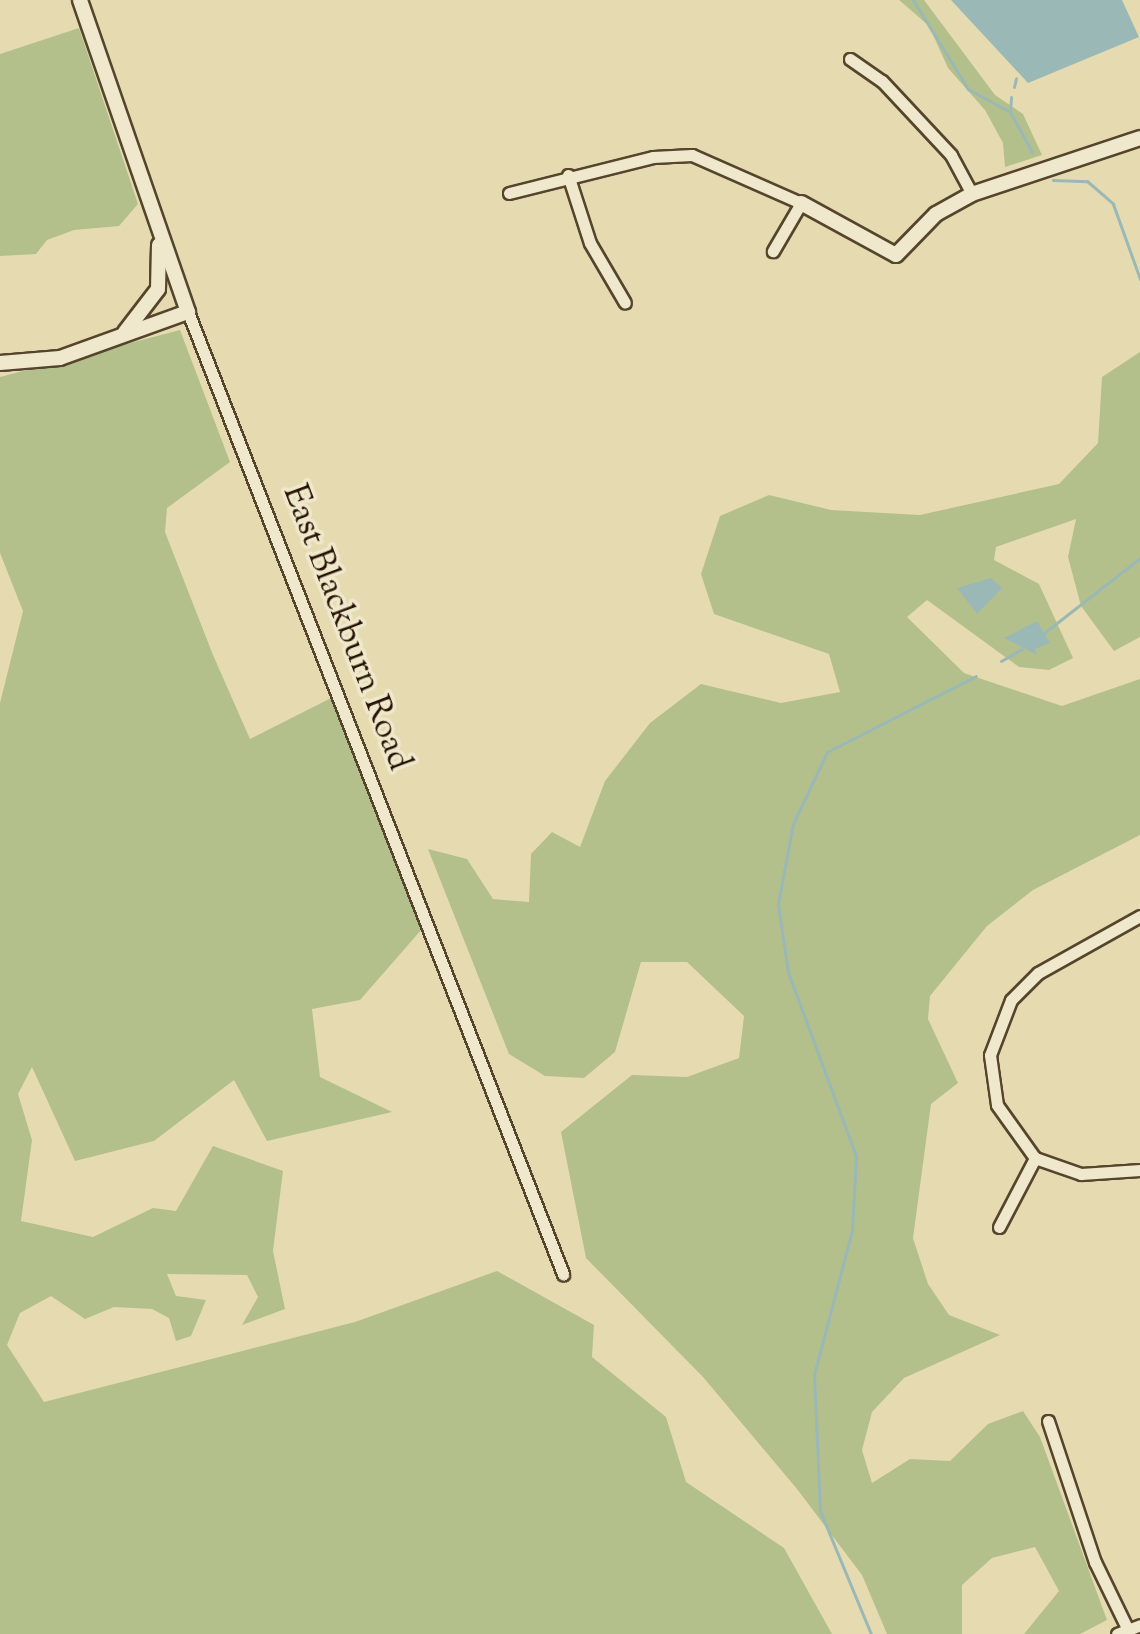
<!DOCTYPE html>
<html>
<head>
<meta charset="utf-8">
<style>
	body { margin:0 }
	#map { position:relative; width:1140px; height:1634px; overflow:hidden; background:#e6dbb0; font-family:"Sorts Mill Goudy",serif }
	div>[style] { position:absolute }
	.green>* { inset:0; background:#b3c08c }
	.water>* { inset:0; background:#9ab9b6 }
	.stream>* { height:3px; margin:-1.5px; padding:0 1.5px; transform-origin:1.5px; border-radius:1.5px; background:#9ab9b6 }
	.roads { filter:drop-shadow(2px 0 #55452c) drop-shadow(-2px 0 #55452c) drop-shadow(0 2px #55452c) drop-shadow(0 -2px #55452c) }
	.minor>* { height:11px; margin:-5.5px; padding:0 5.5px; transform-origin:5.5px; border-radius:5.5px; background:#efe8cc }
	.tertiary>* { height:14px; margin:-7px; padding:0 7px; transform-origin:7px; border-radius:7px; background:#efe8cc }
	span { translate:-50% -50%; white-space:nowrap; text-align:center; line-height:1.15; -webkit-text-stroke:7px #efe8cc; paint-order:stroke }
	.street-label { font-size:34px; color:#251300 }
</style>
</head>
<body>
<div id="map">
	<div class="green">
		<div style="clip-path:polygon(899px 0,924px 0,995px 95px,1023px 114px,1042px 155px,1005px 167px,1003px 143px,985px 110px,948px 68px,929px 26px)"></div>
		<div style="clip-path:polygon(79px 28px,138px 204px,119px 226px,74px 230px,47px 240px,36px 254px,0 256px,0 54px)"></div>
		<div style="clip-path:polygon(180px 330px,230px 462px,167px 508px,165px 532px,213px 655px,250px 739px,331px 698px,422px 929px,360px 1000px,312px 1009px,320px 1077px,392px 1112px,267px 1141px,234px 1080px,154px 1141px,75px 1161px,32px 1067px,18px 1094px,32px 1140px,21px 1221px,93px 1237px,153px 1208px,176px 1211px,213px 1146px,283px 1171px,273px 1251px,285px 1309px,242px 1325px,258px 1297px,247px 1275px,167px 1274px,176px 1296px,206px 1300px,191px 1336px,176px 1341px,169px 1318px,152px 1309px,114px 1307px,85px 1319px,51px 1296px,20px 1313px,7px 1345px,44px 1402px,355px 1322px,497px 1271px,594px 1325px,592px 1357px,666px 1417px,686px 1482px,784px 1548px,832px 1634px,0 1634px,0 703px,23px 611px,0 553px,0 377px)"></div>
		<div style="clip-path:polygon(1140px 352px,1140px 637px,1114px 651px,1081px 606px,1068px 557px,1076px 519px,996px 547px,994px 560px,1039px 584px,1073px 658px,1049px 670px,1019px 667px,927px 600px,907px 617px,964px 673px,1062px 706px,1140px 679px,1140px 835px,1033px 890px,987px 926px,930px 996px,928px 1019px,958px 1083px,931px 1104px,913px 1238px,928px 1284px,949px 1315px,1000px 1335px,904px 1378px,872px 1412px,862px 1450px,872px 1483px,910px 1459px,950px 1461px,988px 1424px,1023px 1411px,1040px 1437px,1107px 1620px,1080px 1634px,1024px 1634px,1059px 1591px,1035px 1547px,992px 1558px,962px 1585px,962px 1634px,887px 1634px,862px 1575px,797px 1489px,703px 1377px,586px 1258px,561px 1132px,632px 1075px,687px 1077px,739px 1058px,744px 1016px,687px 962px,641px 962px,615px 1052px,584px 1078px,545px 1076px,509px 1054px,428px 849px,467px 859px,493px 899px,529px 902px,531px 854px,552px 832px,580px 847px,605px 781px,650px 723px,701px 684px,781px 703px,840px 692px,829px 654px,714px 614px,701px 574px,720px 516px,769px 495px,831px 510px,920px 515px,1059px 484px,1098px 443px,1102px 377px)"></div>
	</div>
	<div class="water">
		<div style="clip-path:polygon(951px 0,1122px 0,1139px 37px,1028px 83px)"></div>
		<div style="clip-path:polygon(991px 578px,1002px 588px,977px 614px,957px 588px)"></div>
		<div style="clip-path:polygon(1037px 621px,1050px 643px,1035px 649px,1037px 655px,1004px 638px)"></div>
	</div>
	<div class="stream">
		<div style="left:913px;top:0;width:105px;rotate:58.3deg"></div>
		<div style="left:968px;top:89px;width:48px;rotate:28.7deg"></div>
		<div style="left:1010px;top:112px;width:46px;rotate:61.2deg"></div>
		<div style="left:1014px;top:87px;width:9px;rotate:-77deg"></div>
		<div style="left:1010px;top:112px;width:15px;rotate:-86deg"></div>
		<div style="left:1053px;top:180px;width:34px;rotate:2deg"></div>
		<div style="left:1087px;top:181px;width:35px;rotate:41deg"></div>
		<div style="left:1113px;top:204px;width:80px;rotate:70.2deg"></div>
		<div style="left:1044px;top:633px;width:122px;rotate:-38deg"></div>
		<div style="left:1001px;top:661px;width:24px;rotate:-30deg"></div>
		<div style="left:871px;top:1634px;width:133px;rotate:-112.5deg"></div>
		<div style="left:820px;top:1511px;width:136px;rotate:-92.5deg"></div>
		<div style="left:814px;top:1375px;width:150px;rotate:-75.3deg"></div>
		<div style="left:852px;top:1230px;width:74px;rotate:-86.9deg"></div>
		<div style="left:856px;top:1156px;width:196px;rotate:-110.3deg"></div>
		<div style="left:788px;top:972px;width:69px;rotate:-98.4deg"></div>
		<div style="left:778px;top:904px;width:81px;rotate:-79.4deg"></div>
		<div style="left:793px;top:824px;width:80px;rotate:-64.7deg"></div>
		<div style="left:827px;top:752px;width:167px;rotate:-27deg"></div>
	</div>
	<div class="roads">
		<div class="minor">
			<div style="left:850px;top:59px;width:39px;rotate:35deg"></div>
			<div style="left:882px;top:81px;width:101px;rotate:47deg"></div>
			<div style="left:951px;top:155px;width:44px;rotate:61.7deg"></div>
			<div style="left:568px;top:175px;width:71px;rotate:72.1deg"></div>
			<div style="left:590px;top:243px;width:69px;rotate:59.7deg"></div>
			<div style="left:509px;top:193px;width:148px;rotate:-14deg"></div>
			<div style="left:653px;top:157px;width:39px;rotate:-3deg"></div>
			<div style="left:692px;top:155px;width:119px;rotate:23.8deg"></div>
			<div style="left:801px;top:203px;width:56px;rotate:120.3deg"></div>
			<div style="left:188px;top:312px;width:1033px;rotate:68.7deg"></div>
			<div style="left:1140px;top:916px;width:117px;rotate:150.8deg"></div>
			<div style="left:1038px;top:973px;width:38px;rotate:135deg"></div>
			<div style="left:1011px;top:1000px;width:59px;rotate:110.9deg"></div>
			<div style="left:990px;top:1055px;width:50px;rotate:82deg"></div>
			<div style="left:997px;top:1105px;width:65px;rotate:54.4deg"></div>
			<div style="left:1035px;top:1158px;width:49px;rotate:19.2deg"></div>
			<div style="left:1081px;top:1174px;width:59px;rotate:-3.9deg"></div>
			<div style="left:999px;top:1227px;width:78px;rotate:-62.4deg"></div>
			<div style="left:1048px;top:1421px;width:149px;rotate:71.6deg"></div>
			<div style="left:1095px;top:1562px;width:76px;rotate:64.1deg"></div>
			<div style="left:1117px;top:1634px;width:25px;rotate:-21deg"></div>
		</div>
		<div class="tertiary">
			<div style="left:801px;top:203px;width:108px;rotate:28.7deg"></div>
			<div style="left:896px;top:255px;width:57px;rotate:-45.7deg"></div>
			<div style="left:936px;top:214px;width:41px;rotate:-29.1deg"></div>
			<div style="left:972px;top:194px;width:177px;rotate:-18.4deg"></div>
			<div style="left:125px;top:332px;width:54px;rotate:-52.5deg"></div>
			<div style="left:158px;top:289px;width:44px;rotate:-88.7deg"></div>
			<div style="left:0;top:363px;width:60px;rotate:-4.8deg"></div>
			<div style="left:60px;top:358px;width:136px;rotate:-19.8deg"></div>
			<div style="left:188px;top:312px;width:330px;rotate:-109.1deg"></div>
		</div>
	</div>
	<div class="street-label">
		<span style="left:346px;top:628px;rotate:69deg">East Blackburn Road</span>
	</div>
</div>
</body>
</html>
